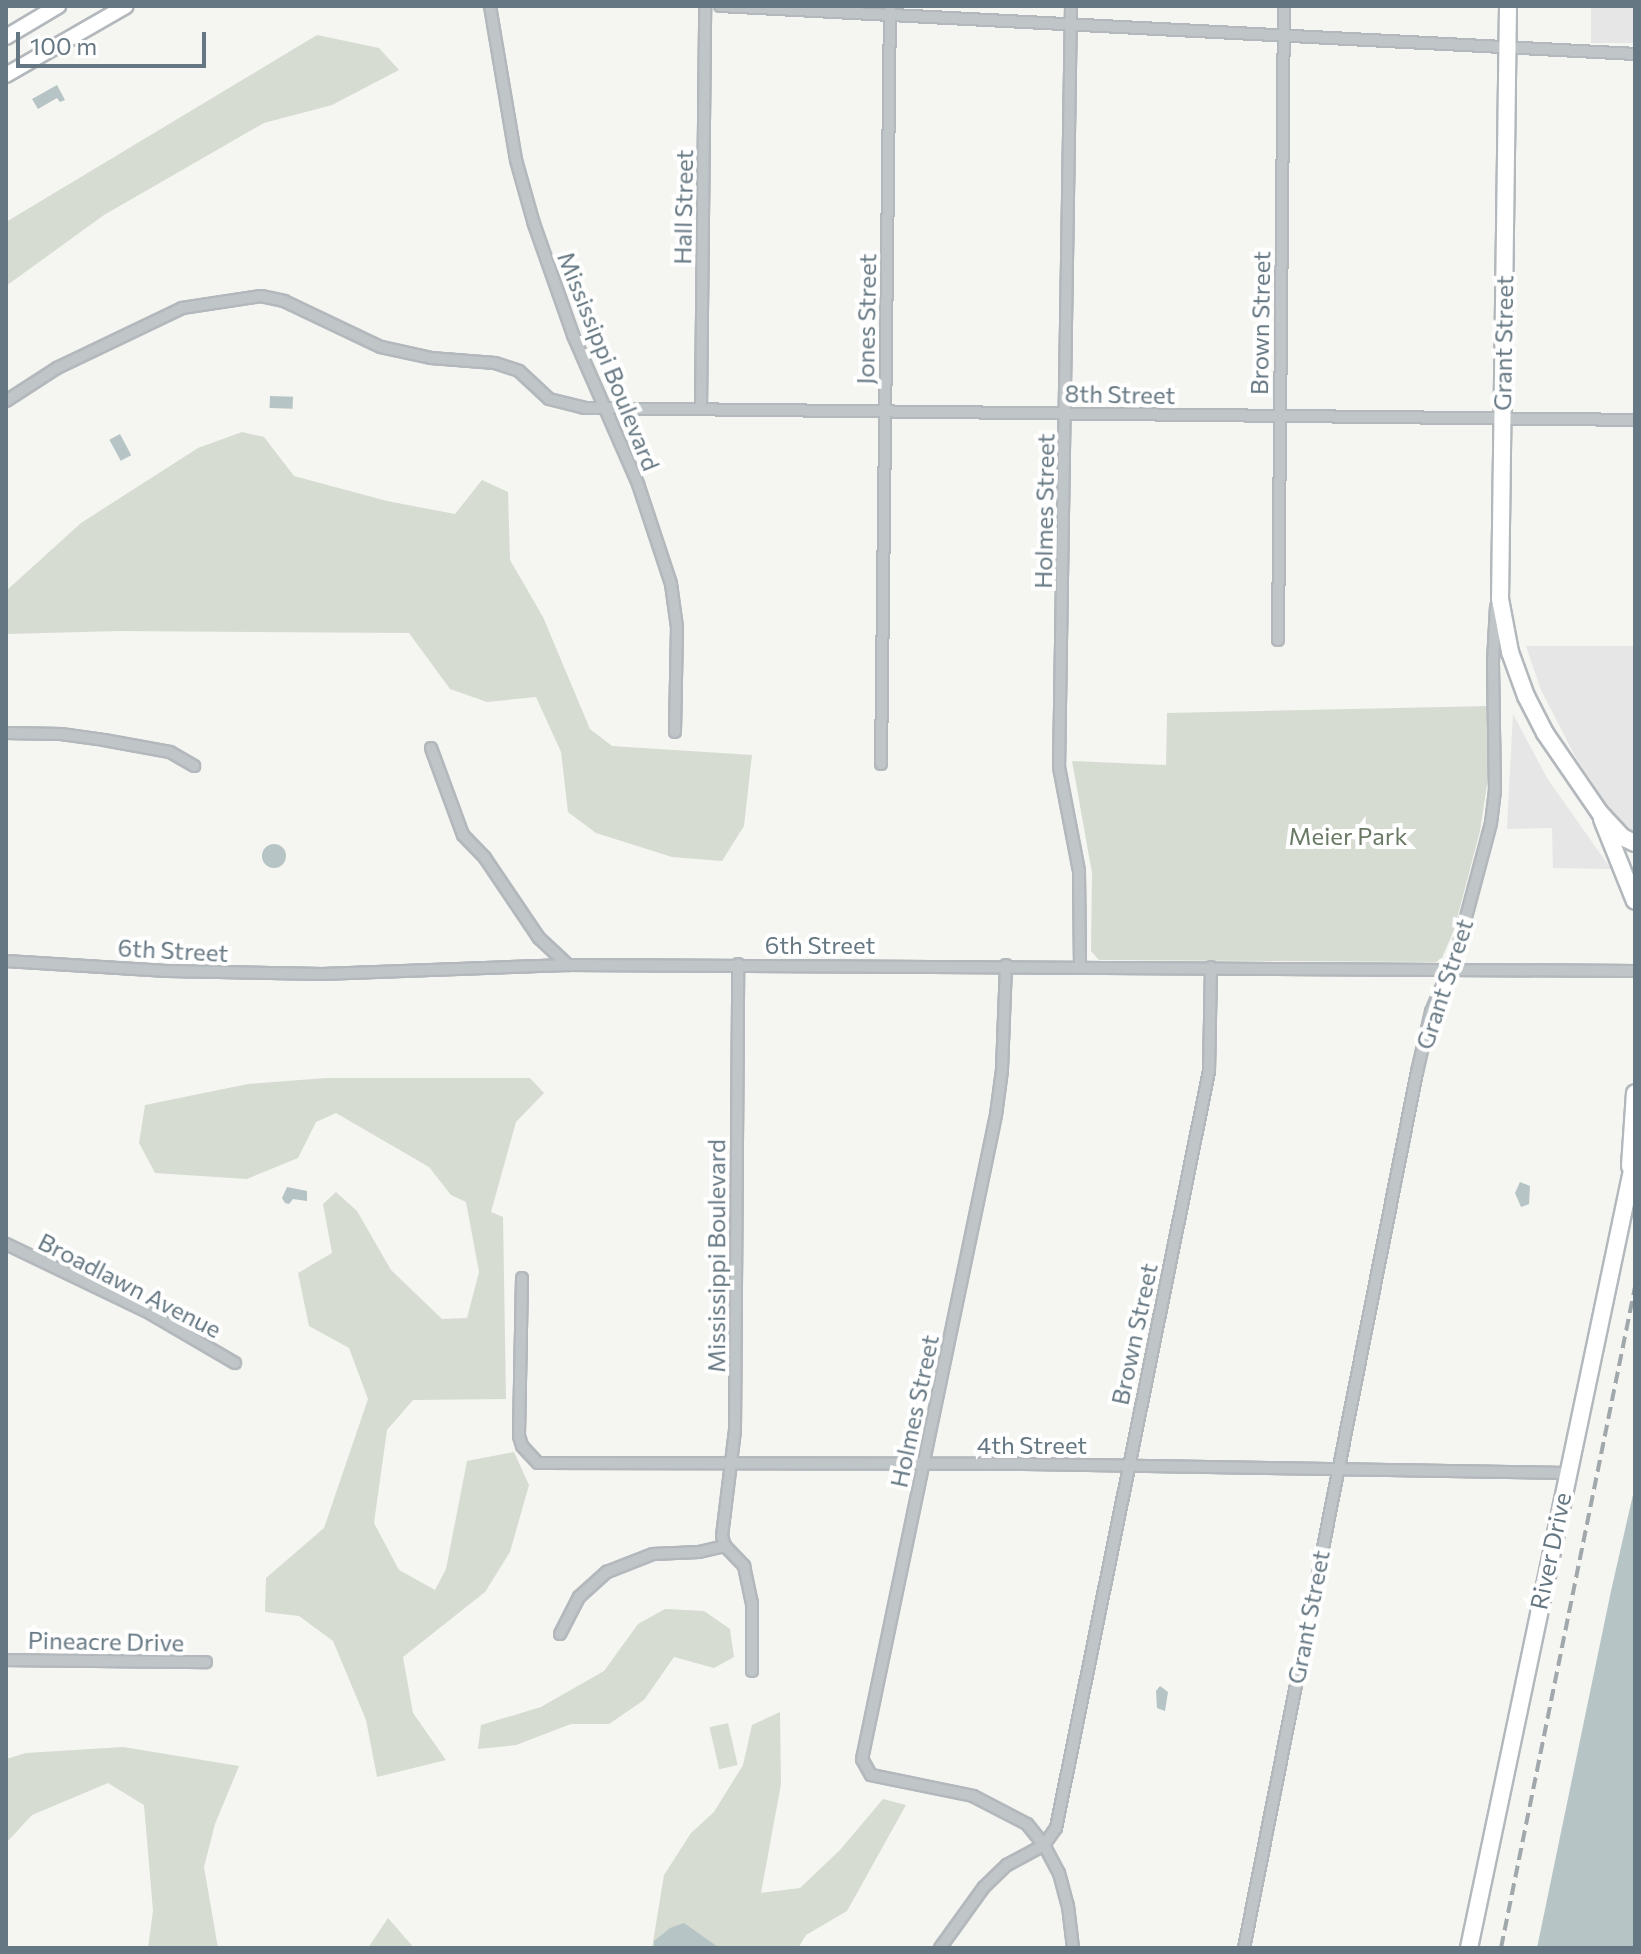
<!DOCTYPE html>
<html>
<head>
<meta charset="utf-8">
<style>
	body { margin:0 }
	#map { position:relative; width:1641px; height:1954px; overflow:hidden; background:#f5f5f1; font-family:Commissioner,sans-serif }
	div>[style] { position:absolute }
	.built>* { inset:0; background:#e5e6e5; transform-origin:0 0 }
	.green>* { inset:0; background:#d6dcd2; transform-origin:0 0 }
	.water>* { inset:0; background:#b6c4c6; transform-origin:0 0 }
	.round { border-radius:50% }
	.roads { filter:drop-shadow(2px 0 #b3b8bc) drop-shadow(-2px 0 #b3b8bc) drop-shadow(0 2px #b3b8bc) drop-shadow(0 -2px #b3b8bc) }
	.street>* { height:10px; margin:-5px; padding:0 5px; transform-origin:5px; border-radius:5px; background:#c0c5c7 }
	.secondary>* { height:14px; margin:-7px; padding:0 7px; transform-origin:7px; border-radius:7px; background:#fff }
	.primary>* { height:16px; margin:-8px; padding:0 8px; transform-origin:8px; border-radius:8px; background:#fff }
	.rail>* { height:4px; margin-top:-2px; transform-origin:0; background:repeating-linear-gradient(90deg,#a1a8ac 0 12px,transparent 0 18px) }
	span { translate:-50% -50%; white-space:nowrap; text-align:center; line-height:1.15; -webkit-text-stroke:8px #fff; paint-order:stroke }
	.street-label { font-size:24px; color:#657782 }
	.park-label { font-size:24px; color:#697963 }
	.frame { position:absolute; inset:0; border:8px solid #657782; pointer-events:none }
	.scale { position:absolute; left:16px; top:32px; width:190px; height:36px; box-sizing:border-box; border:4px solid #657782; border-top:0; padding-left:10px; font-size:24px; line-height:28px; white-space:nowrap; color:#657782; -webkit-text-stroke:6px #fff; paint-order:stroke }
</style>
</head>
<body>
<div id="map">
	<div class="built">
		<div style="left:1591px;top:6px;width:44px;height:37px"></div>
		<div style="clip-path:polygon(1526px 646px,1635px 646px,1635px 831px,1624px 830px,1576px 758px,1541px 690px)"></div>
		<div style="clip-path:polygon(1513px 714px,1547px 778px,1611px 869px,1553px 868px,1552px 828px,1507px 829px)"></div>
	</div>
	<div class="green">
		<div style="clip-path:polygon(317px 35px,379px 48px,399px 70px,332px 105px,264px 123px,104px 215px,6px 286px,6px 222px)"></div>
		<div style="clip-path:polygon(242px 432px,264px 437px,294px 476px,387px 501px,455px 514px,482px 480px,508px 492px,510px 560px,543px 617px,590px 729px,612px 746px,752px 755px,744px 826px,722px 861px,672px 857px,596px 833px,568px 812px,561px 752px,536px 697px,487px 702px,450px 689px,409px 633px,119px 631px,6px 634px,6px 591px,81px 523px,198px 448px)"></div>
		<div style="clip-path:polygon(1490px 706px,1489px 772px,1480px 831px,1454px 930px,1442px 958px,1436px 962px,1099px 960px,1091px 951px,1092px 873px,1072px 761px,1166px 765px,1167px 713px)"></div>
		<div style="clip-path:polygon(326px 1078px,530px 1078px,544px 1093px,516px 1122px,491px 1212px,503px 1217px,506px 1399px,413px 1400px,387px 1430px,374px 1523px,399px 1570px,435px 1590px,446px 1569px,467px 1461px,514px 1452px,529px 1485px,510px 1552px,485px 1592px,403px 1657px,413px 1713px,446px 1760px,377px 1777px,366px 1720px,333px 1641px,299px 1616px,265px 1612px,266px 1578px,324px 1528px,368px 1399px,349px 1348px,309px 1326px,298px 1273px,332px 1253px,323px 1204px,336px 1192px,357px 1211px,391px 1270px,442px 1319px,467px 1318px,479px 1272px,466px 1202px,451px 1195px,429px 1167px,336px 1113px,316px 1122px,298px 1158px,247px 1179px,155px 1173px,139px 1143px,145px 1105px,248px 1084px)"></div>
		<div style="clip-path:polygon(665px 1609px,704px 1611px,730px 1629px,734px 1657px,714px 1668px,674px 1657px,644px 1700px,609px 1724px,571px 1724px,516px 1745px,478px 1749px,481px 1725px,541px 1707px,604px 1671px,638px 1624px)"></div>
		<div style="clip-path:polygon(780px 1712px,781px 1784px,761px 1893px,800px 1888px,840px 1850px,883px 1799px,906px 1805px,847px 1911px,806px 1935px,798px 1948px,652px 1948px,664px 1875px,691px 1833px,714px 1812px,743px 1765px,752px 1725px)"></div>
		<div style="left:728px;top:1723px;width:43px;height:19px;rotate:77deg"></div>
		<div style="clip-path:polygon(123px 1747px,239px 1766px,215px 1824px,204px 1867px,218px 1948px,148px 1948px,153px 1911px,144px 1805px,108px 1783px,32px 1815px,6px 1843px,6px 1759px,26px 1753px)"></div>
		<div style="clip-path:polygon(388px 1918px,414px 1948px,368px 1948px)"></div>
	</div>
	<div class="water">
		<div style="clip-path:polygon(57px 85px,65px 100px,60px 102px,57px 98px,38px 109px,32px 99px)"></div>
		<div style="left:270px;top:396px;width:23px;height:12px;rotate:2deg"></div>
		<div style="left:120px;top:434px;width:24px;height:12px;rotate:62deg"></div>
		<div class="round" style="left:262px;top:844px;width:24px;height:24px"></div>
		<div style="clip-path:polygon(1520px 1182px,1530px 1186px,1529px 1204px,1521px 1207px,1515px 1193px)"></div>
		<div style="clip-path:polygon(287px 1187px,307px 1191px,307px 1201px,293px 1199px,289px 1204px,285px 1203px,282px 1198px)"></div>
		<div style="clip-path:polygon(1635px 1486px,1635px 1948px,1537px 1948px,1611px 1591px)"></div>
		<div style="clip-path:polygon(1160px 1686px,1168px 1692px,1165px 1711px,1157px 1708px,1156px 1691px)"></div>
		<div style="clip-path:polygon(684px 1923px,718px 1947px,718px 1948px,654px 1948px,654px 1941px,670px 1928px)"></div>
	</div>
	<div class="roads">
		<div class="street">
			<div style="left:490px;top:6px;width:156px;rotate:80.4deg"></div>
			<div style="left:516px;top:160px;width:66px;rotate:74.3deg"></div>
			<div style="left:534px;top:224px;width:118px;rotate:70.6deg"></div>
			<div style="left:573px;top:335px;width:163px;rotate:66.4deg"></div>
			<div style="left:638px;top:484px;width:105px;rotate:71.7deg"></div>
			<div style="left:671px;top:584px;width:43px;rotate:82.1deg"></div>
			<div style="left:677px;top:627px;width:105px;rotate:91.1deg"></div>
			<div style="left:720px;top:6px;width:916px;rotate:3deg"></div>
			<div style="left:1071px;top:6px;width:761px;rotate:90.9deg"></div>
			<div style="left:1059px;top:767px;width:106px;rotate:79.1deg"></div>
			<div style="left:1079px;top:871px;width:96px;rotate:89.4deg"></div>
			<div style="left:6px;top:401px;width:61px;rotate:-32.9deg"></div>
			<div style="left:57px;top:368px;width:139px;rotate:-25.6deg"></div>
			<div style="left:182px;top:308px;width:80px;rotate:-8.6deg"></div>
			<div style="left:261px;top:296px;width:24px;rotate:12deg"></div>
			<div style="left:284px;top:301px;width:107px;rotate:25.4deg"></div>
			<div style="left:381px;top:347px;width:51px;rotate:12.4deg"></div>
			<div style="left:431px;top:358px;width:64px;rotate:4.5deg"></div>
			<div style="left:495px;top:363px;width:25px;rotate:18deg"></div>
			<div style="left:519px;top:371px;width:41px;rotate:43deg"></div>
			<div style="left:549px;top:399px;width:36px;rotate:14deg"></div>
			<div style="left:584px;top:408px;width:1051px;rotate:0.65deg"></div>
			<div style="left:701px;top:409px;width:403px;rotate:-89.4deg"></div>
			<div style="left:1278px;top:640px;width:634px;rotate:-89.46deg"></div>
			<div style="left:6px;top:733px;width:55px;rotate:1deg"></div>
			<div style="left:61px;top:734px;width:43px;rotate:7.9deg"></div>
			<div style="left:104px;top:740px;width:67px;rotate:10.3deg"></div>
			<div style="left:170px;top:752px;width:28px;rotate:30deg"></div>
			<div style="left:431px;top:748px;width:93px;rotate:69.8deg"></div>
			<div style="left:463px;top:835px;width:32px;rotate:46deg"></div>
			<div style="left:485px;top:858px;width:97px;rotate:56deg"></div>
			<div style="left:539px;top:938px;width:40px;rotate:43deg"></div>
			<div style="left:881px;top:764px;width:758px;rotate:-89.32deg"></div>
			<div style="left:6px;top:961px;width:161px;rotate:3.6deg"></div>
			<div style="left:167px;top:971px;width:155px;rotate:1.1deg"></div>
			<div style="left:322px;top:974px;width:246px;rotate:-2.1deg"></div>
			<div style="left:568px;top:965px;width:1067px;rotate:0.32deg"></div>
			<div style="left:1006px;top:965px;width:105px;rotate:92.2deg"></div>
			<div style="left:1002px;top:1070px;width:45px;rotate:97.6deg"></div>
			<div style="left:996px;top:1115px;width:658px;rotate:101.75deg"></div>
			<div style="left:862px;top:1759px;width:18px;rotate:61deg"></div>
			<div style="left:871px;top:1775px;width:104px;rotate:11.6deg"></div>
			<div style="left:973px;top:1796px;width:61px;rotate:27.4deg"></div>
			<div style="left:1027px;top:1824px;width:27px;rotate:51deg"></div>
			<div style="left:1044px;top:1845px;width:32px;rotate:62deg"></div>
			<div style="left:1059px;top:1873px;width:34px;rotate:75deg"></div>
			<div style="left:1068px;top:1906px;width:42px;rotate:83.2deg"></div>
			<div style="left:6px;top:1244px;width:155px;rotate:25.6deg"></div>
			<div style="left:146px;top:1311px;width:103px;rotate:30.3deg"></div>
			<div style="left:522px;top:1278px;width:158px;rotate:91.1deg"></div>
			<div style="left:519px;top:1436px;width:10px;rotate:73deg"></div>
			<div style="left:522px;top:1446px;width:23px;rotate:47deg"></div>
			<div style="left:538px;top:1463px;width:485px;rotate:0.1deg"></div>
			<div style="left:1023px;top:1464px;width:544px;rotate:0.95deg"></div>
			<div style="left:725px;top:1546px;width:10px;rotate:-107deg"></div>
			<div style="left:722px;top:1536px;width:107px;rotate:-83deg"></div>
			<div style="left:735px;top:1430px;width:466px;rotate:-89.6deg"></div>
			<div style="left:725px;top:1546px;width:28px;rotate:46deg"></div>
			<div style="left:744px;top:1566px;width:38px;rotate:78deg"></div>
			<div style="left:752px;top:1603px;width:68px;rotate:90deg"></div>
			<div style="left:560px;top:1634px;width:42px;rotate:-62.8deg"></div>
			<div style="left:579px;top:1597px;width:38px;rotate:-42deg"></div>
			<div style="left:607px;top:1572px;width:49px;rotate:-21.4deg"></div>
			<div style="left:653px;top:1554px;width:46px;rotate:-2.5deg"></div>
			<div style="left:699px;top:1552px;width:27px;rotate:-13deg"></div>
			<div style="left:6px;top:1660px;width:200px;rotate:0.6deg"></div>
			<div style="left:940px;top:1948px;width:75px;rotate:-54.2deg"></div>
			<div style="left:984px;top:1887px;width:32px;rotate:-44deg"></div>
			<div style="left:1007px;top:1865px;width:42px;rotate:-28.4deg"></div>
			<div style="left:1044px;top:1845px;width:21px;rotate:-55deg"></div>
			<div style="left:1056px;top:1828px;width:772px;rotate:-78.57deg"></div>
			<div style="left:1209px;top:1071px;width:104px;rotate:-88.9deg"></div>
			<div style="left:1244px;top:1948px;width:893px;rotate:-78.83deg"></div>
			<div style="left:1417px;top:1072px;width:62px;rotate:-76.9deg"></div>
			<div style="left:1431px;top:1012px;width:66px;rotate:-66.9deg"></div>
			<div style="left:1457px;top:951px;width:132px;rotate:-75.1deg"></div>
			<div style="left:1491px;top:823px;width:31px;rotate:-83deg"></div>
			<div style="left:1495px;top:792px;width:130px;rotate:-90.9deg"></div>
			<div style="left:1493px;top:662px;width:55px;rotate:-86.9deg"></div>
		</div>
		<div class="secondary">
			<div style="left:6px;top:37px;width:61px;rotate:-30.8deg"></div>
			<div style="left:6px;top:75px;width:138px;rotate:-29.9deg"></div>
		</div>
		<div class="primary">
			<div style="left:1508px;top:6px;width:593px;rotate:90.77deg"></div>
			<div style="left:1500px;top:599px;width:54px;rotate:79.3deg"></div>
			<div style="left:1510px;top:652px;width:47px;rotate:70deg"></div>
			<div style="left:1526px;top:696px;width:42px;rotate:62.8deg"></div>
			<div style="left:1545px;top:733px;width:97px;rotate:55.5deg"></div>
			<div style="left:1600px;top:813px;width:33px;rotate:47deg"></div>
			<div style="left:1622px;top:837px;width:14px;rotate:25deg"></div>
			<div style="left:1602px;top:819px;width:88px;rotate:68.1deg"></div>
			<div style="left:1630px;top:1166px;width:73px;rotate:-86.1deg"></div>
			<div style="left:1469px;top:1948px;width:809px;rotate:-78.16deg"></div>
		</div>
	</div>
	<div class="rail">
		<div style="left:1501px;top:1948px;width:674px;rotate:-78.54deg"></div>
	</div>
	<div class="street-label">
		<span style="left:683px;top:207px;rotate:-89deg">Hall Street</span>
		<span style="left:866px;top:319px;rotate:-89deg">Jones Street</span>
		<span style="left:1260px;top:323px;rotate:-89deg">Brown Street</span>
		<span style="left:1503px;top:343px;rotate:-89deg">Grant Street</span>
		<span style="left:609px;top:361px;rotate:68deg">Mississippi Boulevard</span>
		<span style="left:1120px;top:394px;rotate:1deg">8th Street</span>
		<span style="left:1044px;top:511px;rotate:-89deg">Holmes Street</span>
		<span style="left:820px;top:945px">6th Street</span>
		<span style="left:173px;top:950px;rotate:3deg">6th Street</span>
		<span style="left:1444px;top:984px;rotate:-72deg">Grant Street</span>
		<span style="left:716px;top:1256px;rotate:-90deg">Mississippi Boulevard</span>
		<span style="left:130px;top:1285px;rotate:27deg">Broadlawn Avenue</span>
		<span style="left:1134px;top:1334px;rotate:-78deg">Brown Street</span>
		<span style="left:914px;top:1411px;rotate:-78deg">Holmes Street</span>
		<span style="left:1032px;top:1445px">4th Street</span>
		<span style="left:1550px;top:1551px;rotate:-78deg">River Drive</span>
		<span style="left:1308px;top:1617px;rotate:-79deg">Grant Street</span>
		<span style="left:106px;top:1641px;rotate:1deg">Pineacre Drive</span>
	</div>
	<div class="park-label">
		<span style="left:1348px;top:836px">Meier Park</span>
	</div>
	<div class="frame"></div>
	<div class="scale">100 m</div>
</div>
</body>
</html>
